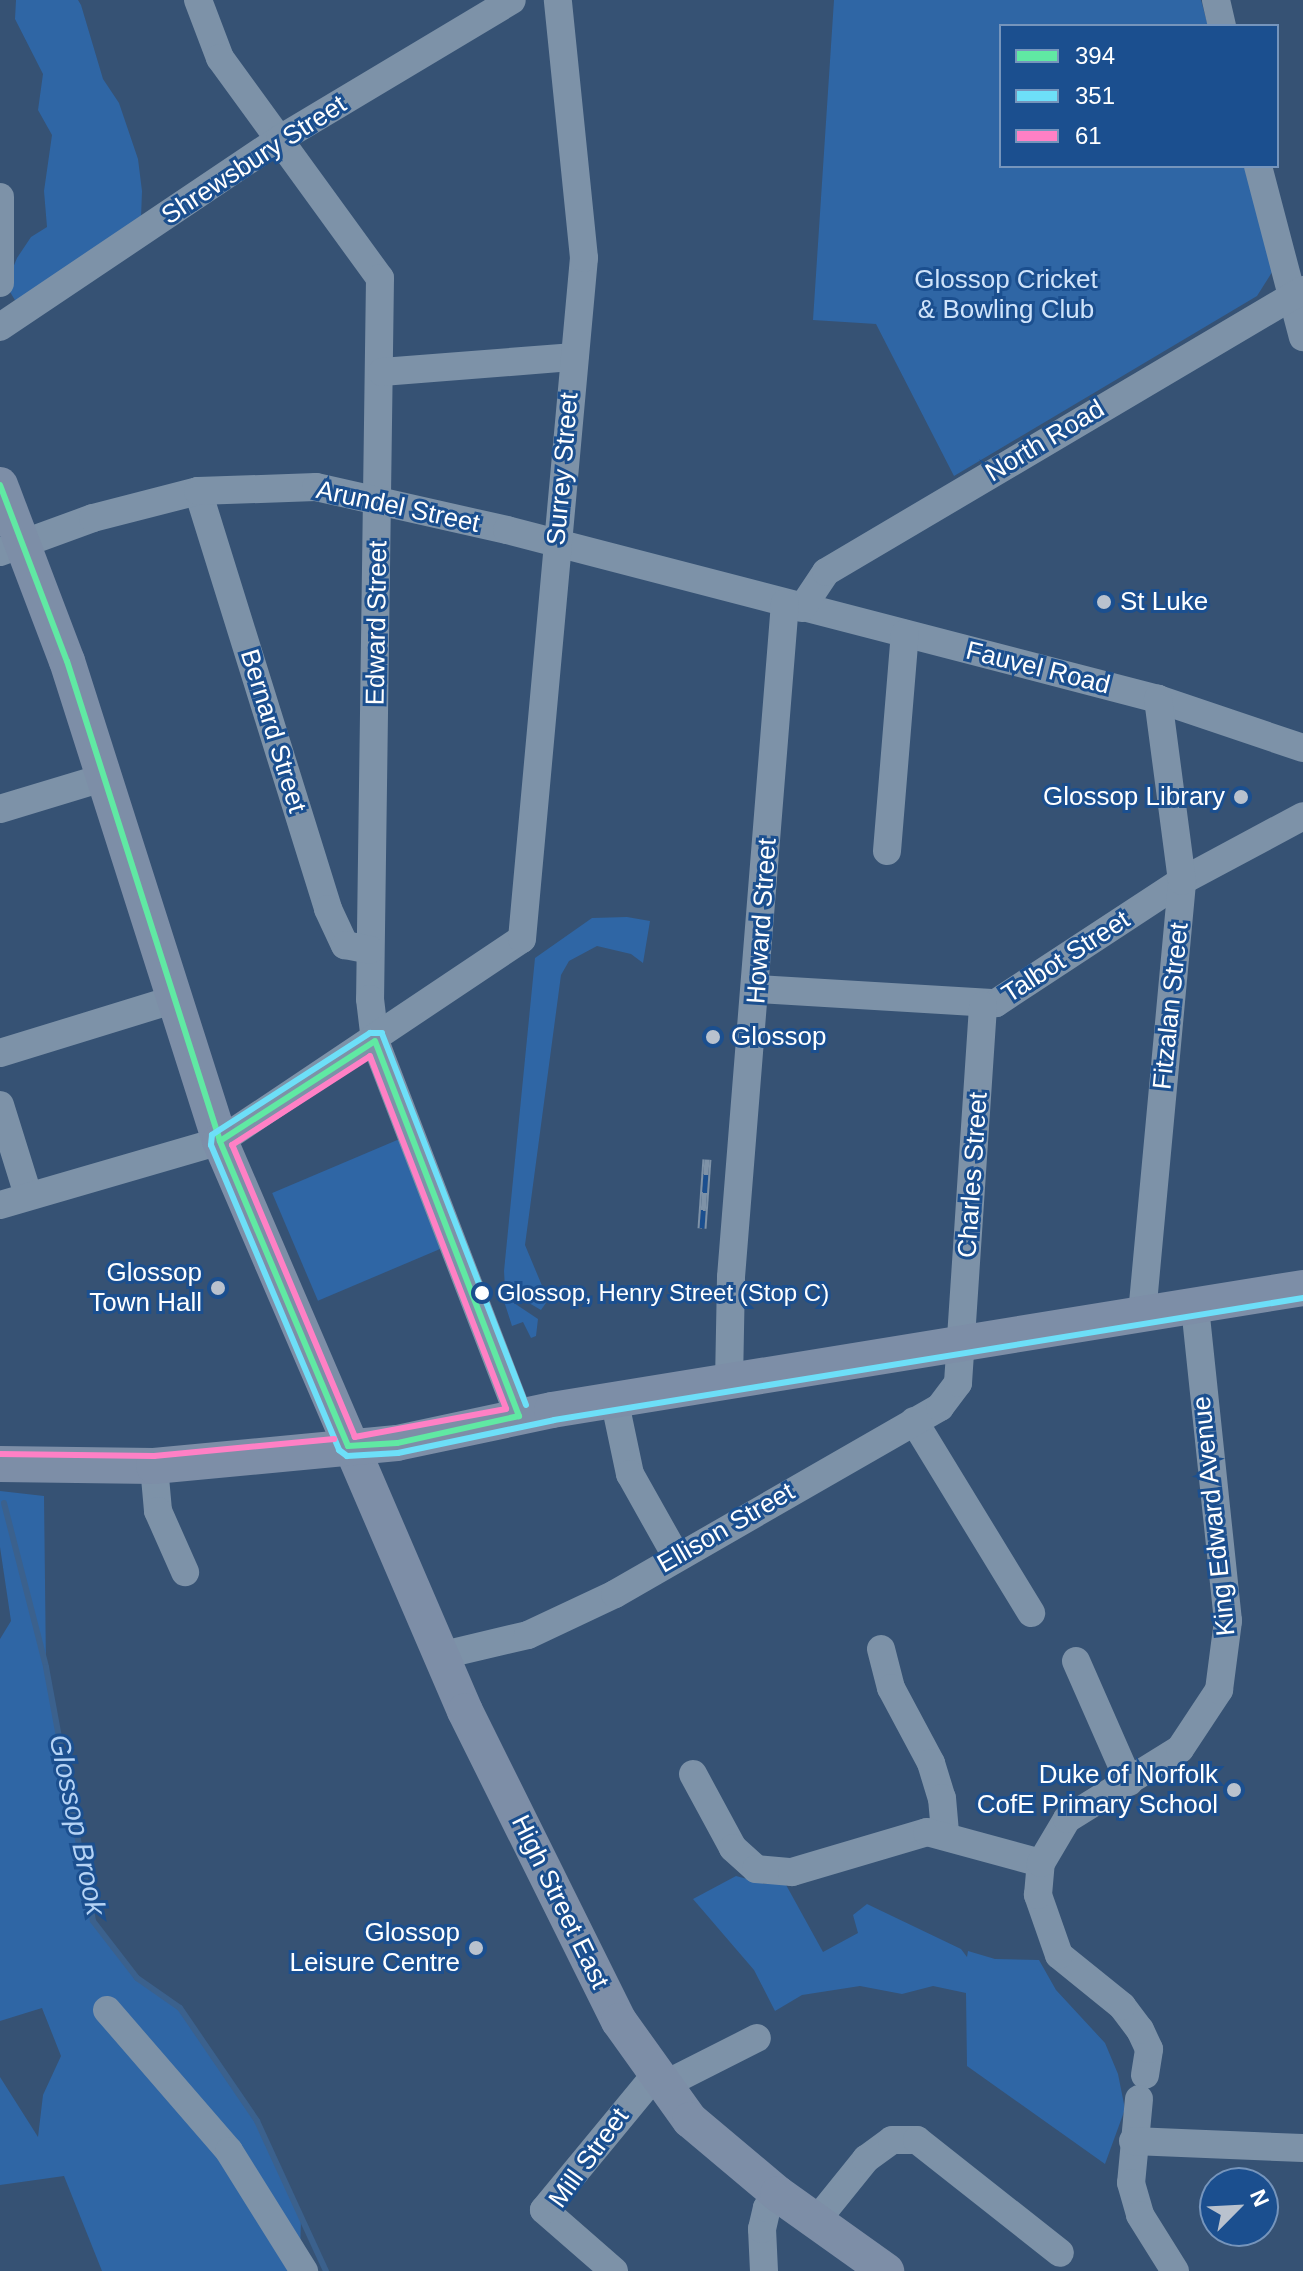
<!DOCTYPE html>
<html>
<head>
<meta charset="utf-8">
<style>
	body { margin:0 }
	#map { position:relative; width:1303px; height:2271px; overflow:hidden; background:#365274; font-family:Helvetica,sans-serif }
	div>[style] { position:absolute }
	.green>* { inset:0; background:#2f66a5; transform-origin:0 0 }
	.stream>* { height:6px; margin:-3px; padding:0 3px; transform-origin:3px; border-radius:3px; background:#3b618d }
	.minor>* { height:28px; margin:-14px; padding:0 14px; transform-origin:14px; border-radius:14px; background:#7d92a8 }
	.major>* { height:36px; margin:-18px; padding:0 18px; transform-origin:18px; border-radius:18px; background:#7d8ea7 }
	.rail>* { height:9px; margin-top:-4.5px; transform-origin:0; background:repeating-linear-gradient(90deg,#1b4f8f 0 18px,#7e92a7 0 36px); box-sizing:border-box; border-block:2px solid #7e92a7 }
	.bus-1>* { height:6px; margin:-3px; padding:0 3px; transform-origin:3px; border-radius:3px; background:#60e9a3 }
	.bus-2>* { height:6px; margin:-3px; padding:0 3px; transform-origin:3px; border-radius:3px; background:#6ddff8 }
	.bus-3>* { height:6px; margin:-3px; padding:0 3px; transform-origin:3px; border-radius:3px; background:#ff80c5 }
	.dots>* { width:22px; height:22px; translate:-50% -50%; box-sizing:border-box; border:4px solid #1b4f8f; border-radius:50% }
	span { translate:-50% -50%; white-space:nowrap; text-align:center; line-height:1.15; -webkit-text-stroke:6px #1b4f8f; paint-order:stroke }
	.bus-label { font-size:24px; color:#fff }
	.left { translate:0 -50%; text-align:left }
	.street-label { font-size:26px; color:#fff }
	.park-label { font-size:26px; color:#cfe3fa }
	.poi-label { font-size:26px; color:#fff }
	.right { translate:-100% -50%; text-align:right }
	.water-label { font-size:28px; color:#b5d3f5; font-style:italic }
	.legend { position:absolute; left:999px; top:24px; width:280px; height:144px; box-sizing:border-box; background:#1b4f8f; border:2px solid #7695bc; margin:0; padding:10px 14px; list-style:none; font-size:24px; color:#fff }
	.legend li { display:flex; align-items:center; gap:16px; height:40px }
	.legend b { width:40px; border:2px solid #7695bc }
	.north { position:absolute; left:1199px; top:2167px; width:80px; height:80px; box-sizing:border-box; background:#1b4f8f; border:2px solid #7695bc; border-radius:50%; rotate:66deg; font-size:22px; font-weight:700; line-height:32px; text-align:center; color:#fff }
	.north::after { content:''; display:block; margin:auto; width:28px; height:36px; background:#b9c2ce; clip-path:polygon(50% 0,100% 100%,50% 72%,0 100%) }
</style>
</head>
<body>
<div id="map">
	<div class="green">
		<div style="clip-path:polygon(16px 0,78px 0,81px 5px,103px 79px,119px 103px,138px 159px,142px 191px,141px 218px,16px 302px,6px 285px,17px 258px,31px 237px,47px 227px,44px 191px,52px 135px,38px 110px,43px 74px,15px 19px)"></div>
		<div style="clip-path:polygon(834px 0,1201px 0,1208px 26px,1001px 26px,1001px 166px,1246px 166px,1274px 269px,1257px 296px,954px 476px,876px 324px,813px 320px)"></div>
		<div style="clip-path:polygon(627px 917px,650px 921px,643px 963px,631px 954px,597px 946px,569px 961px,561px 975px,525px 1245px,548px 1300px,541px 1310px,505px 1289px,504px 1271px,535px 958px,592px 918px)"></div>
		<div style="left:402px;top:1138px;width:117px;height:141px;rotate:67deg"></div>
		<div style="clip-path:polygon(502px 1295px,538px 1319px,536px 1336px,531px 1338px,523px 1322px,512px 1326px)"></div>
		<div style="clip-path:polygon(0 1491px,44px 1496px,46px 1667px,93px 1921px,137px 1978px,180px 2008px,257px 2121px,301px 2218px,300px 2255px,309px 2271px,102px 2271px,64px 2176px,0 2185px,0 2077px,38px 2137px,43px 2095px,61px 2056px,42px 2008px,0 2021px,0 1639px,11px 1621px,0 1547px)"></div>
		<div style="clip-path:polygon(736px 1876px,766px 1884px,785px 1883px,823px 1952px,858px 1933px,853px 1915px,867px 1904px,961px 1949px,967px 1957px,968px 1951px,995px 1959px,1039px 1960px,1056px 1990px,1105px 2043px,1118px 2074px,1125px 2109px,1105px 2164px,967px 2066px,966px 1993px,933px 1986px,902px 1994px,860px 1986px,802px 1995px,775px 2011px,754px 1970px,693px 1899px)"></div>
	</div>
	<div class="stream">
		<div style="left:4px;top:1503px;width:169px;rotate:75.6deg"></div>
		<div style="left:46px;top:1667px;width:258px;rotate:79.5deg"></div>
		<div style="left:93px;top:1921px;width:72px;rotate:52.3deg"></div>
		<div style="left:137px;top:1978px;width:52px;rotate:34.9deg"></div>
		<div style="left:180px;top:2008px;width:137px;rotate:55.7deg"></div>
		<div style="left:257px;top:2121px;width:165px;rotate:65.3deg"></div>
	</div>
	<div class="minor">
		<div style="left:198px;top:0;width:62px;rotate:69.2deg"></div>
		<div style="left:220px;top:58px;width:272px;rotate:54deg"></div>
		<div style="left:380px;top:278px;width:721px;rotate:90.79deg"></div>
		<div style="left:370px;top:999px;width:42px;rotate:83.2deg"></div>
		<div style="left:375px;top:1041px;width:402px;rotate:69deg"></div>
		<div style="left:1216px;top:0;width:27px;rotate:77deg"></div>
		<div style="left:1258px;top:166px;width:177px;rotate:75.3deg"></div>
		<div style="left:0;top:197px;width:86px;rotate:90deg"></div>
		<div style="left:0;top:327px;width:337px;rotate:-33.9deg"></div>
		<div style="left:280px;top:139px;width:270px;rotate:-30.9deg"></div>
		<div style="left:382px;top:372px;width:193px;rotate:-4.5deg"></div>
		<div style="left:198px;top:491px;width:438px;rotate:72.7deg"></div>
		<div style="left:328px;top:909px;width:40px;rotate:65deg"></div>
		<div style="left:345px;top:945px;width:25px;rotate:11deg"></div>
		<div style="left:0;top:552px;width:99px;rotate:-20.1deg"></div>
		<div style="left:93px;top:518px;width:108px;rotate:-14.4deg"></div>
		<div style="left:198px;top:491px;width:118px;rotate:-1.9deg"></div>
		<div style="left:316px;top:487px;width:196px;rotate:12.7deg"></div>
		<div style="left:507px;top:530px;width:673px;rotate:14.55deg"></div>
		<div style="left:1158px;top:699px;width:153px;rotate:18.7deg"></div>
		<div style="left:802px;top:608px;width:43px;rotate:-56.3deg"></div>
		<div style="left:826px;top:572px;width:554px;rotate:-30.59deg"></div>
		<div style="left:0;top:809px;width:110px;rotate:-16.9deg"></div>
		<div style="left:887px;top:851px;width:218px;rotate:-85.3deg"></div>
		<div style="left:757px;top:989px;width:239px;rotate:3.4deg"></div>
		<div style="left:996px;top:1003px;width:222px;rotate:-33.3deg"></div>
		<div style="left:1182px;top:881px;width:137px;rotate:-28.2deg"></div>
		<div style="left:0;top:1053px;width:183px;rotate:-17.1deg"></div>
		<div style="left:0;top:1105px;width:94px;rotate:72.7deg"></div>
		<div style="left:0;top:1205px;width:229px;rotate:-16.2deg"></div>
		<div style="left:220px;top:1141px;width:363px;rotate:-33.8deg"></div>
		<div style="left:522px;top:939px;width:684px;rotate:-84.8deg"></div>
		<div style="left:584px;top:258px;width:259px;rotate:-95.8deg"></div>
		<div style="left:1142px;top:1314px;width:435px;rotate:-84.7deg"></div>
		<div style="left:1182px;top:881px;width:184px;rotate:-97.5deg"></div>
		<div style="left:729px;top:1382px;width:105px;rotate:-88.9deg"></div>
		<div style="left:731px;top:1277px;width:676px;rotate:-85.42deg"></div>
		<div style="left:615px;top:1403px;width:73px;rotate:78.1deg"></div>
		<div style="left:630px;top:1474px;width:94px;rotate:60.7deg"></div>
		<div style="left:914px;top:1421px;width:225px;rotate:58.6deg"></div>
		<div style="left:154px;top:1466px;width:45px;rotate:84.9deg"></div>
		<div style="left:158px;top:1511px;width:67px;rotate:66.1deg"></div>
		<div style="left:881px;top:1649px;width:40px;rotate:75.6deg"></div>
		<div style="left:891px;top:1688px;width:85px;rotate:61.9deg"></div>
		<div style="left:931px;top:1763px;width:37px;rotate:73deg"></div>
		<div style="left:942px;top:1798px;width:38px;rotate:85deg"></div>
		<div style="left:439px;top:1656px;width:91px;rotate:-13.3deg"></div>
		<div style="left:528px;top:1635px;width:96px;rotate:-25.2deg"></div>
		<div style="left:615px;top:1594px;width:375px;rotate:-29.9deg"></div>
		<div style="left:940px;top:1407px;width:30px;rotate:-53deg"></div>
		<div style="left:958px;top:1383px;width:378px;rotate:-86.2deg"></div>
		<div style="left:1076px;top:1661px;width:132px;rotate:66.3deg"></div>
		<div style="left:693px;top:1774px;width:84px;rotate:61.6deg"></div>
		<div style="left:733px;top:1848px;width:31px;rotate:42deg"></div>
		<div style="left:756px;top:1869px;width:36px;rotate:5deg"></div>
		<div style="left:792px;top:1872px;width:141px;rotate:-16.5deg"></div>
		<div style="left:927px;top:1832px;width:118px;rotate:15.2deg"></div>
		<div style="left:107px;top:2010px;width:186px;rotate:49.1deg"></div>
		<div style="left:229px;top:2151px;width:142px;rotate:58deg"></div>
		<div style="left:1145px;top:2075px;width:26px;rotate:-81deg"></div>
		<div style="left:1149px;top:2049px;width:21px;rotate:-115deg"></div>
		<div style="left:1140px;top:2030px;width:30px;rotate:-127deg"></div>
		<div style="left:1122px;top:2006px;width:81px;rotate:-141deg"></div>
		<div style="left:1059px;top:1955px;width:64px;rotate:-109.3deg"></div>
		<div style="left:1038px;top:1895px;width:32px;rotate:-85deg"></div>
		<div style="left:1041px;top:1863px;width:51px;rotate:-59.4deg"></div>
		<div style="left:1067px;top:1819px;width:133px;rotate:-31.8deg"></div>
		<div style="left:1180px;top:1749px;width:71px;rotate:-56.5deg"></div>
		<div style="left:1219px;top:1690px;width:70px;rotate:-82.6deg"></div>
		<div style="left:1228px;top:1621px;width:317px;rotate:-96deg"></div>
		<div style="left:664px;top:2085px;width:104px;rotate:-26.8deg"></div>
		<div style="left:1139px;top:2099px;width:84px;rotate:95.4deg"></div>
		<div style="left:1131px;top:2183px;width:33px;rotate:74deg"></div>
		<div style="left:1140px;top:2215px;width:66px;rotate:58deg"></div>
		<div style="left:1133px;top:2141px;width:170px;rotate:2.4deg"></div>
		<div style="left:816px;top:2221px;width:80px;rotate:-51.1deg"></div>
		<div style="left:866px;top:2159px;width:32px;rotate:-36deg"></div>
		<div style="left:892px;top:2140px;width:25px"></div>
		<div style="left:917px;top:2140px;width:182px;rotate:38.3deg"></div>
		<div style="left:614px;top:2271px;width:93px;rotate:-138.9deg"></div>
		<div style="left:544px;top:2210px;width:176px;rotate:-50.5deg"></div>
		<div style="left:764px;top:2271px;width:42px;rotate:-92.7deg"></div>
		<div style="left:762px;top:2229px;width:22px;rotate:-77deg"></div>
		<div style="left:767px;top:2208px;width:18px;rotate:-52deg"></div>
	</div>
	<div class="major">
		<div style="left:0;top:485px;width:188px;rotate:69.2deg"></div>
		<div style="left:67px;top:661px;width:504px;rotate:72.32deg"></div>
		<div style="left:220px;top:1141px;width:620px;rotate:66.74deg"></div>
		<div style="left:465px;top:1711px;width:346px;rotate:63.6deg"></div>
		<div style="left:619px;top:2021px;width:122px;rotate:54.4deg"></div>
		<div style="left:690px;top:2120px;width:115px;rotate:40.1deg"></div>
		<div style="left:778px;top:2194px;width:133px;rotate:35.5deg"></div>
		<div style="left:0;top:1464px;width:154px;rotate:0.7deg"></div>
		<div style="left:154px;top:1466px;width:244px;rotate:-5.4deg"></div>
		<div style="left:397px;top:1443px;width:158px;rotate:-12deg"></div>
		<div style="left:552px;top:1410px;width:761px;rotate:-9.23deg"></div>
	</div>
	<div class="rail">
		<div style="left:702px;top:1228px;width:69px;rotate:-85.9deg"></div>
	</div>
	<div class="bus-1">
		<div style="left:0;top:485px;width:188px;rotate:69.2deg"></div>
		<div style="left:67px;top:661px;width:504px;rotate:72.32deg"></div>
		<div style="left:375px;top:1041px;width:402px;rotate:69deg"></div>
		<div style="left:519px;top:1416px;width:125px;rotate:167.5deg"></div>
		<div style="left:397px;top:1443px;width:49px;rotate:176.5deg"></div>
		<div style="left:348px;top:1446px;width:331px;rotate:-112.8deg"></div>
		<div style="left:220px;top:1141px;width:184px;rotate:-32.8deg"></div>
	</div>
	<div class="bus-2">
		<div style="left:526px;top:1405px;width:399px;rotate:-111.2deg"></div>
		<div style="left:382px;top:1033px;width:12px;rotate:180deg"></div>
		<div style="left:370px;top:1033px;width:188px;rotate:147.2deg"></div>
		<div style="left:212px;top:1135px;width:10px;rotate:96deg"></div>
		<div style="left:211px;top:1145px;width:331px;rotate:67.2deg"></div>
		<div style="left:339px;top:1450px;width:10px;rotate:37deg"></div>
		<div style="left:347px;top:1456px;width:51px;rotate:-3.4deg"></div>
		<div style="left:398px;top:1453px;width:159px;rotate:-11.9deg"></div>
		<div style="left:554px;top:1420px;width:759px;rotate:-9.25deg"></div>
	</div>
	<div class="bus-3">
		<div style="left:370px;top:1056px;width:378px;rotate:68.9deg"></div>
		<div style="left:506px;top:1409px;width:154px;rotate:169.5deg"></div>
		<div style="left:355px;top:1437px;width:317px;rotate:-112.8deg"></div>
		<div style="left:232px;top:1145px;width:164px;rotate:-32.8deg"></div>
		<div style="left:0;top:1454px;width:154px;rotate:0.7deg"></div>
		<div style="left:154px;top:1456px;width:181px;rotate:-5.4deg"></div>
	</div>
	<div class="dots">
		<div style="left:1104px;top:602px;background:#b9c2ce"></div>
		<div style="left:1241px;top:797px;background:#b9c2ce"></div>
		<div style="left:713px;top:1037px;background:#b9c2ce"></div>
		<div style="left:218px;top:1288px;background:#b9c2ce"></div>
		<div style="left:482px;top:1293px;background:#fff"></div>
		<div style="left:1234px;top:1790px;background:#b9c2ce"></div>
		<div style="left:476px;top:1948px;background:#b9c2ce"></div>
	</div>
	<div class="bus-label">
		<span class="left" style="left:497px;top:1293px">Glossop, Henry Street (Stop C)</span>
	</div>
	<div class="street-label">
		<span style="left:254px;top:160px;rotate:-33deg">Shrewsbury Street</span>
		<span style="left:1045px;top:441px;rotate:-31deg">North Road</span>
		<span style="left:563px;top:469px;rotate:-85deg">Surrey Street</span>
		<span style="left:398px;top:507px;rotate:12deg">Arundel Street</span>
		<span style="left:377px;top:623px;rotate:-89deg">Edward Street</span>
		<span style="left:1038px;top:668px;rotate:14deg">Fauvel Road</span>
		<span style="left:273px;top:731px;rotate:73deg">Bernard Street</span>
		<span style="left:762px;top:921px;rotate:-86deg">Howard Street</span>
		<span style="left:1066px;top:957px;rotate:-33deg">Talbot Street</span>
		<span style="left:1171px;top:1006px;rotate:-84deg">Fitzalan Street</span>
		<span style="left:973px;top:1175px;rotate:-86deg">Charles Street</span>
		<span style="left:1214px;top:1516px;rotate:-96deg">King Edward Avenue</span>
		<span style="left:726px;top:1528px;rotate:-30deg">Ellison Street</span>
		<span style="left:560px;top:1902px;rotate:64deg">High Street East</span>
		<span style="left:589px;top:2158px;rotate:-54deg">Mill Street</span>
	</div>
	<div class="park-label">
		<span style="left:1006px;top:295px">Glossop Cricket<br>&amp; Bowling Club</span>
	</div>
	<div class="poi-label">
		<span class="left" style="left:1120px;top:602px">St Luke</span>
		<span class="right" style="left:1225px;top:797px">Glossop Library</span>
		<span class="left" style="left:731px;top:1037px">Glossop</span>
		<span class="right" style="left:202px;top:1288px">Glossop<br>Town Hall</span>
		<span class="right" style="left:1218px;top:1790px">Duke of Norfolk<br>CofE Primary School</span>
		<span class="right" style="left:460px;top:1948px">Glossop<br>Leisure Centre</span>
	</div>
	<div class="water-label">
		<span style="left:77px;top:1825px;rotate:78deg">Glossop Brook</span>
	</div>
	<ul class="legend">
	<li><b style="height:10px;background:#60e9a3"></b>394</li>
	<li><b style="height:10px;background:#6ddff8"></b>351</li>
	<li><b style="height:10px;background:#ff80c5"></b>61</li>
	</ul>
	<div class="north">N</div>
</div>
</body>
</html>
